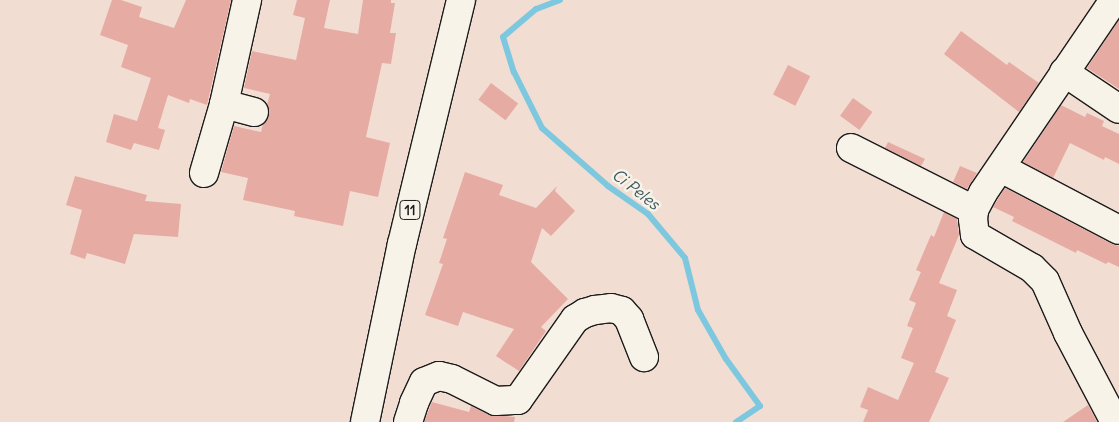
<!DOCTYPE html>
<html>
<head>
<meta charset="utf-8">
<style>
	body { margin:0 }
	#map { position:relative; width:1119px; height:422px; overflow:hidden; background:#f2ddd3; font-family:Delius,sans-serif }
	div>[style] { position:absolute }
	.stream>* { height:6px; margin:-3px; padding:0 3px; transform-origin:3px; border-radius:3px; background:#7ec8df }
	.building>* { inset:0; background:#e6aba3; transform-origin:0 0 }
	.roads { filter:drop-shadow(1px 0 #1c1c1c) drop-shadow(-1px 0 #1c1c1c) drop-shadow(0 1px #1c1c1c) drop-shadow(0 -1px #1c1c1c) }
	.minor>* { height:28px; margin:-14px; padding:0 14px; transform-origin:14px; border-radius:14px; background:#f7f3e8 }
	.highway>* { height:28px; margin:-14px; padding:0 14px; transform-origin:14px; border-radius:14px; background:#f7f3e8 }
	span { translate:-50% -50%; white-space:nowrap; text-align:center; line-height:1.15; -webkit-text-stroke:5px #f7f3e8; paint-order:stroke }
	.shield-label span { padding:1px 4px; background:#f7f3e8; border:1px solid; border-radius:4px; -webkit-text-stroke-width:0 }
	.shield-label { font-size:14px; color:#1c1c1c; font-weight:700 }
	.water-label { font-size:16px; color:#3e5860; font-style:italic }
</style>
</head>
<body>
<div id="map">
	<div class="stream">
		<div style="left:560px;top:0;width:26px;rotate:159deg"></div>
		<div style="left:536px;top:9px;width:43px;rotate:139.7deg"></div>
		<div style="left:503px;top:37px;width:37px;rotate:73deg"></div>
		<div style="left:514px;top:72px;width:63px;rotate:63.4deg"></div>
		<div style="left:542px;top:128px;width:88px;rotate:41.3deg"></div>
		<div style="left:608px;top:186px;width:49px;rotate:35deg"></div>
		<div style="left:648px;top:214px;width:57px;rotate:49.9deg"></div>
		<div style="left:685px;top:258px;width:54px;rotate:76deg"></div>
		<div style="left:698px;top:310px;width:56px;rotate:60.3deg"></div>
		<div style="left:726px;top:359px;width:58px;rotate:54.1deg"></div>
		<div style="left:760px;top:406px;width:29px;rotate:146deg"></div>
	</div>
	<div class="building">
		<div style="clip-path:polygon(112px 0,121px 0,142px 7px,139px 17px,174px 28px,186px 0,231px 0,207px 105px,190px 99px,189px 103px,168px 95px,158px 128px,165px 130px,159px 150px,134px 143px,131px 150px,106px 142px,114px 114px,137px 121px,151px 78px,121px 67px,128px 45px,100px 35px)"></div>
		<div style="clip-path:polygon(297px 0,330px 0,324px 28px,358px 34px,363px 0,391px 0,391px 3px,395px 3px,390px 33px,396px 33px,391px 64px,382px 63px,366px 137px,390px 143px,378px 197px,350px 191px,343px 226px,294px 216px,295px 211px,243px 200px,248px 178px,221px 172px,234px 126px,261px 132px,263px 124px,269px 116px,267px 105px,270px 94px,244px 88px,252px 51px,296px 60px,305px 18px,293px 15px)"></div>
		<div style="clip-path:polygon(1119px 20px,1119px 89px,1087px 68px)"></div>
		<div style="clip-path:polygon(961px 31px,1007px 65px,1009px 62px,1039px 83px,1019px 112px,944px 54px)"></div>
		<div style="left:788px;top:65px;width:25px;height:33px;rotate:27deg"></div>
		<div style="left:491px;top:83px;width:34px;height:21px;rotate:37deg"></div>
		<div style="left:853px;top:98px;width:24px;height:22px;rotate:36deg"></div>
		<div style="clip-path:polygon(1061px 105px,1085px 117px,1087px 113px,1104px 121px,1102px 126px,1119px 134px,1119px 164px,1105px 157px,1104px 160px,1070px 143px,1053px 178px,1023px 162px)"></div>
		<div style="clip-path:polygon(888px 142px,925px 159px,921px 166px,885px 148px)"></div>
		<div style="clip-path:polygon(960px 166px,977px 173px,967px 189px,953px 182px)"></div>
		<div style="clip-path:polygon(465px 172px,503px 185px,499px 195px,536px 208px,557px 186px,555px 191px,575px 211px,551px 236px,542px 228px,531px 262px,568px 299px,541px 327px,546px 331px,519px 371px,496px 356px,514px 329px,463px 312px,458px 326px,425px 315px,443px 264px,439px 263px,447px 239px,443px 238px)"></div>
		<div style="clip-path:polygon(75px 176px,147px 195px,145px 201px,181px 204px,178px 237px,134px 234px,125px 264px,87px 253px,85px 259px,70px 254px,82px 210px,66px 205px)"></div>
		<div style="clip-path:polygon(1005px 188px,1112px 244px,1119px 246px,1119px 267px,1108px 262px,1106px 264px,1077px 250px,1076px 253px,1012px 221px,1014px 217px,993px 207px)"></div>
		<div style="clip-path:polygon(944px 212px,957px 219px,959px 235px,939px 283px,957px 290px,947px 316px,956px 320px,935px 372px,949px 378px,929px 422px,863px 422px,868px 410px,860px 407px,868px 387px,898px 400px,914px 363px,901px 358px,913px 328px,907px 326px,916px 303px,909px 300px,921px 272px,916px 270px,931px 235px,934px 237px)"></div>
		<div style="clip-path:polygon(432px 402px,469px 412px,471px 406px,489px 415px,515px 417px,514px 422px,424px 422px)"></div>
		<div style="clip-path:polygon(1088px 405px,1097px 422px,1063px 422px)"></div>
	</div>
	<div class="roads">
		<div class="minor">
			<div style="left:1114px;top:0;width:233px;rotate:124.2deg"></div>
			<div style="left:983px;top:193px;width:19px;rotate:118deg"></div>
			<div style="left:974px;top:210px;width:9px;rotate:96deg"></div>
			<div style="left:973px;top:219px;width:16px;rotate:83deg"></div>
			<div style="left:975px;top:235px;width:66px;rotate:30.1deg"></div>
			<div style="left:1032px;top:268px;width:18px;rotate:45deg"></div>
			<div style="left:1045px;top:281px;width:57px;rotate:66.1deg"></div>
			<div style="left:1068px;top:333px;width:101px;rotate:62.2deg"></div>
			<div style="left:1064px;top:72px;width:66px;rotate:33.9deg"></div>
			<div style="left:224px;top:104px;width:31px;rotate:15deg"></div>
			<div style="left:851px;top:148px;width:138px;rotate:26.8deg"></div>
			<div style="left:1001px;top:168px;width:133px;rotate:27.7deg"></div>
			<div style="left:204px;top:173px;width:72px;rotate:-73.8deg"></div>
			<div style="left:224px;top:104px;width:107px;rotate:-77.5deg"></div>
			<div style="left:408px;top:422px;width:20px;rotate:-72deg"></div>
			<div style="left:414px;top:403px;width:23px;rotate:-65deg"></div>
			<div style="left:424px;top:382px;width:16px;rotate:-22deg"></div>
			<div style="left:439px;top:376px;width:13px;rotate:13deg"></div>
			<div style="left:452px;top:379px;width:49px;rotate:26.6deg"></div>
			<div style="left:496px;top:401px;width:22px;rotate:-3deg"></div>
			<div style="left:518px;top:400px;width:99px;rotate:-54.9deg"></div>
			<div style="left:575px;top:319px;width:12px;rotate:-31deg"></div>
			<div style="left:585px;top:313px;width:10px;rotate:-17deg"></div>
			<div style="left:595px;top:310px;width:16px;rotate:-7deg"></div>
			<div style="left:611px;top:308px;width:11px;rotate:15deg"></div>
			<div style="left:622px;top:311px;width:11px;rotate:49deg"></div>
			<div style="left:629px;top:319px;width:41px;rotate:68.5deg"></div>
		</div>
		<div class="highway">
			<div style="left:365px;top:422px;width:182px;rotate:-78.3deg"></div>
			<div style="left:402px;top:244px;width:251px;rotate:-76.4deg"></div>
		</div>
	</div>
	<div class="shield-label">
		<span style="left:410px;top:210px">11</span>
	</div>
	<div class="water-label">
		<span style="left:636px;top:189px;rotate:38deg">Ci Peles</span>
	</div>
</div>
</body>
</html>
